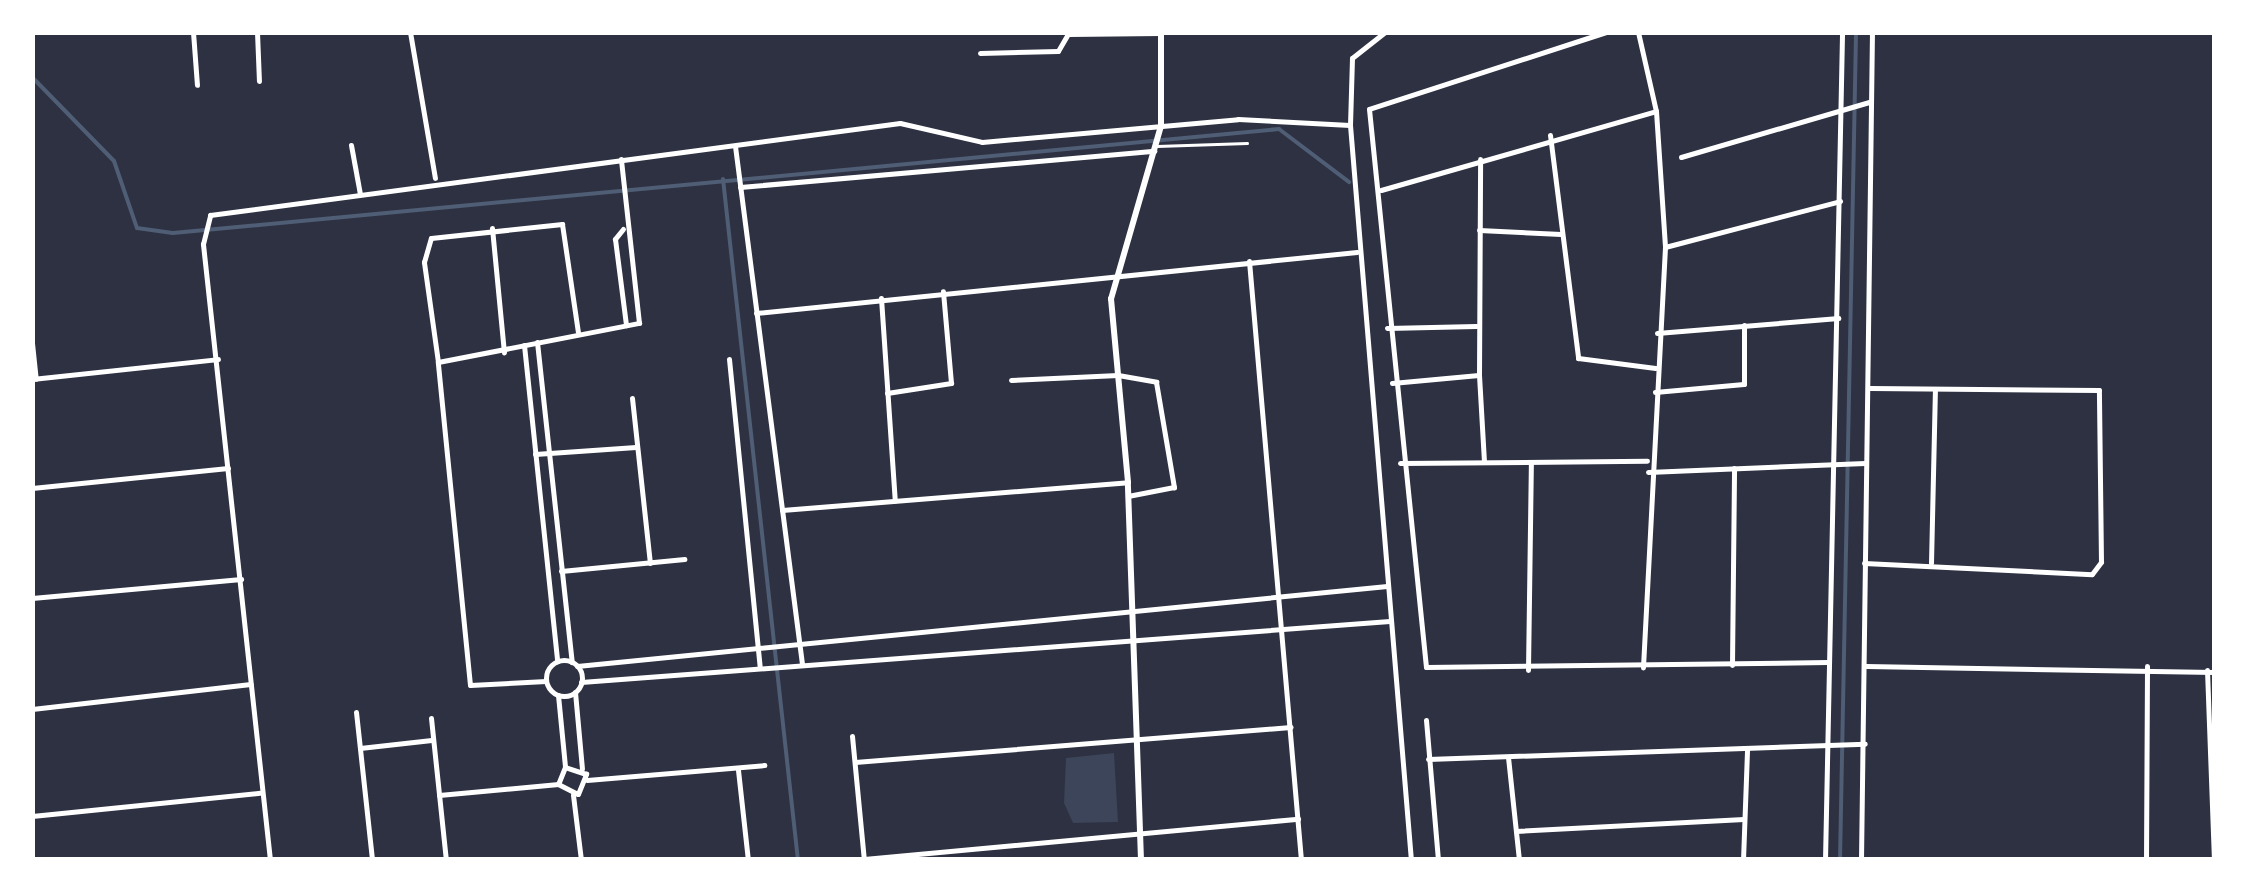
<!DOCTYPE html>
<html>
<head>
<meta charset="utf-8">
<style>
	body { margin:0 }
	#map { position:relative; width:2247px; height:892px; overflow:hidden; background:#2d3142; font-family:"Open Sans",sans-serif }
	div>[style] { position:absolute }
	.green>* { inset:0; background:#3c4559 }
	.stream>* { height:4px; margin:-2px; padding:0 2px; transform-origin:2px; border-radius:2px; background:#4f5d75 }
	.service>* { height:2.5px; margin:-1.25px; padding:0 1.25px; transform-origin:1.25px; border-radius:1.25px; background:#fff }
	.minor>* { height:5px; margin:-2.5px; padding:0 2.5px; transform-origin:2.5px; border-radius:2.5px; background:#fff }
	.minor>.ring { margin:-2.5px; padding:0; box-sizing:content-box; background:none; border:5px solid #fff; border-radius:50% }
	.tertiary>* { height:6px; margin:-3px; padding:0 3px; transform-origin:3px; border-radius:3px; background:#fff }
	span { translate:-50% -50%; white-space:nowrap; text-align:center; line-height:1.15; -webkit-text-stroke:9px #fff; paint-order:stroke }
	.frame { position:absolute; inset:0; border:35px solid #fff; pointer-events:none }
</style>
</head>
<body>
<div id="map">
	<div class="green">
		<div style="clip-path:polygon(1114px 753px,1118px 822px,1073px 823px,1064px 803px,1066px 758px)"></div>
	</div>
	<div class="stream">
		<div style="left:32px;top:77px;width:117px;rotate:45.7deg"></div>
		<div style="left:114px;top:161px;width:71px;rotate:71.1deg"></div>
		<div style="left:137px;top:228px;width:36px;rotate:8deg"></div>
		<div style="left:173px;top:233px;width:1111px;rotate:-5.37deg"></div>
		<div style="left:1279px;top:129px;width:88px;rotate:37.1deg"></div>
		<div style="left:723px;top:179px;width:685px;rotate:83.72deg"></div>
		<div style="left:1840px;top:860px;width:828px;rotate:-88.89deg"></div>
	</div>
	<div class="service">
		<div style="left:1157px;top:146px;width:90px;rotate:-1.9deg"></div>
	</div>
	<div class="minor">
		<div style="left:193px;top:32px;width:53px;rotate:85.7deg"></div>
		<div style="left:257px;top:32px;width:49px;rotate:87.7deg"></div>
		<div style="left:410px;top:32px;width:148px;rotate:80.3deg"></div>
		<div style="left:1385px;top:32px;width:42px;rotate:141.8deg"></div>
		<div style="left:1352px;top:58px;width:67px;rotate:91.7deg"></div>
		<div style="left:1350px;top:125px;width:738px;rotate:85.26deg"></div>
		<div style="left:1606px;top:32px;width:249px;rotate:162deg"></div>
		<div style="left:1369px;top:109px;width:561px;rotate:84.17deg"></div>
		<div style="left:1426px;top:667px;width:402px;rotate:-0.7deg"></div>
		<div style="left:1638px;top:32px;width:81px;rotate:77.2deg"></div>
		<div style="left:1656px;top:111px;width:136px;rotate:86.2deg"></div>
		<div style="left:1665px;top:247px;width:421px;rotate:93deg"></div>
		<div style="left:980px;top:53px;width:78px;rotate:-1.5deg"></div>
		<div style="left:1058px;top:51px;width:20px;rotate:-60deg"></div>
		<div style="left:1068px;top:34px;width:93px;rotate:-0.6deg"></div>
		<div style="left:1550px;top:135px;width:225px;rotate:82.8deg"></div>
		<div style="left:1578px;top:358px;width:78px;rotate:7.4deg"></div>
		<div style="left:351px;top:145px;width:50px;rotate:79.6deg"></div>
		<div style="left:735px;top:146px;width:522px;rotate:82.63deg"></div>
		<div style="left:1681px;top:157px;width:196px;rotate:-16.3deg"></div>
		<div style="left:740px;top:187px;width:416px;rotate:-5deg"></div>
		<div style="left:1381px;top:190px;width:286px;rotate:-16deg"></div>
		<div style="left:492px;top:228px;width:125px;rotate:84.5deg"></div>
		<div style="left:623px;top:229px;width:13px;rotate:129deg"></div>
		<div style="left:615px;top:239px;width:87px;rotate:82.7deg"></div>
		<div style="left:1479px;top:230px;width:82px;rotate:2.8deg"></div>
		<div style="left:1665px;top:247px;width:181px;rotate:-14.7deg"></div>
		<div style="left:1249px;top:261px;width:601px;rotate:85.04deg"></div>
		<div style="left:881px;top:298px;width:203px;rotate:86.1deg"></div>
		<div style="left:756px;top:313px;width:604px;rotate:-5.8deg"></div>
		<div style="left:1387px;top:328px;width:89px;rotate:-1.3deg"></div>
		<div style="left:1657px;top:333px;width:182px;rotate:-4.7deg"></div>
		<div style="left:537px;top:342px;width:322px;rotate:83.8deg"></div>
		<div style="left:32px;top:343px;width:36px;rotate:84deg"></div>
		<div style="left:524px;top:345px;width:318px;rotate:84deg"></div>
		<div style="left:729px;top:359px;width:310px;rotate:84.3deg"></div>
		<div style="left:438px;top:362px;width:101px;rotate:-98deg"></div>
		<div style="left:424px;top:262px;width:25px;rotate:-74deg"></div>
		<div style="left:431px;top:238px;width:132px;rotate:-6.1deg"></div>
		<div style="left:562px;top:224px;width:109px;rotate:81.6deg"></div>
		<div style="left:1479px;top:375px;width:216px;rotate:-89.7deg"></div>
		<div style="left:32px;top:379px;width:187px;rotate:-6.1deg"></div>
		<div style="left:1011px;top:380px;width:107px;rotate:-2.7deg"></div>
		<div style="left:1118px;top:375px;width:39px;rotate:10deg"></div>
		<div style="left:1156px;top:382px;width:107px;rotate:80.3deg"></div>
		<div style="left:1174px;top:487px;width:47px;rotate:168.9deg"></div>
		<div style="left:1392px;top:383px;width:87px;rotate:-5.3deg"></div>
		<div style="left:1479px;top:375px;width:87px;rotate:86.7deg"></div>
		<div style="left:1655px;top:392px;width:89px;rotate:-5.1deg"></div>
		<div style="left:1744px;top:384px;width:59px;rotate:-90deg"></div>
		<div style="left:887px;top:393px;width:65px;rotate:-8.9deg"></div>
		<div style="left:951px;top:383px;width:92px;rotate:-95deg"></div>
		<div style="left:632px;top:398px;width:166px;rotate:83.8deg"></div>
		<div style="left:535px;top:454px;width:101px;rotate:-4deg"></div>
		<div style="left:1400px;top:463px;width:247px;rotate:-0.5deg"></div>
		<div style="left:1648px;top:472px;width:217px;rotate:-2.4deg"></div>
		<div style="left:32px;top:488px;width:197px;rotate:-5.8deg"></div>
		<div style="left:782px;top:510px;width:347px;rotate:-4.6deg"></div>
		<div style="left:1864px;top:563px;width:228px;rotate:2.8deg"></div>
		<div style="left:2092px;top:574px;width:15px;rotate:-53deg"></div>
		<div style="left:2101px;top:562px;width:172px;rotate:-90.7deg"></div>
		<div style="left:2099px;top:390px;width:229px;rotate:-179.5deg"></div>
		<div style="left:1931px;top:563px;width:172px;rotate:-88.7deg"></div>
		<div style="left:561px;top:571px;width:124px;rotate:-5.6deg"></div>
		<div style="left:32px;top:598px;width:210px;rotate:-5.2deg"></div>
		<div class="ring" style="left:546px;top:660px;width:31px;height:31px"></div>
		<div style="left:1732px;top:665px;width:197px;rotate:-89.4deg"></div>
		<div style="left:577px;top:666px;width:814px;rotate:-5.64deg"></div>
		<div style="left:1866px;top:666px;width:348px;rotate:1deg"></div>
		<div style="left:1528px;top:670px;width:208px;rotate:-89.2deg"></div>
		<div style="left:2207px;top:670px;width:190px;rotate:87.9deg"></div>
		<div style="left:546px;top:681px;width:76px;rotate:177deg"></div>
		<div style="left:470px;top:685px;width:325px;rotate:-95.7deg"></div>
		<div style="left:438px;top:362px;width:205px;rotate:-11deg"></div>
		<div style="left:639px;top:323px;width:165px;rotate:-96.3deg"></div>
		<div style="left:581px;top:682px;width:811px;rotate:-4.31deg"></div>
		<div style="left:575px;top:692px;width:77px;rotate:84.8deg"></div>
		<div style="left:558px;top:695px;width:72px;rotate:84.4deg"></div>
		<div style="left:565px;top:767px;width:18px;rotate:112deg"></div>
		<div style="left:558px;top:784px;width:22px;rotate:27deg"></div>
		<div style="left:578px;top:794px;width:22px;rotate:-68deg"></div>
		<div style="left:586px;top:774px;width:22px;rotate:-162deg"></div>
		<div style="left:32px;top:709px;width:220px;rotate:-6.5deg"></div>
		<div style="left:356px;top:712px;width:149px;rotate:83.8deg"></div>
		<div style="left:431px;top:718px;width:143px;rotate:84deg"></div>
		<div style="left:1426px;top:720px;width:141px;rotate:85.1deg"></div>
		<div style="left:852px;top:736px;width:125px;rotate:84.5deg"></div>
		<div style="left:360px;top:748px;width:72px;rotate:-6.3deg"></div>
		<div style="left:1508px;top:757px;width:104px;rotate:83.9deg"></div>
		<div style="left:1428px;top:759px;width:437px;rotate:-2deg"></div>
		<div style="left:855px;top:762px;width:437px;rotate:-4.6deg"></div>
		<div style="left:738px;top:770px;width:91px;rotate:83.7deg"></div>
		<div style="left:587px;top:780px;width:178px;rotate:-4.8deg"></div>
		<div style="left:439px;top:795px;width:120px;rotate:-5.3deg"></div>
		<div style="left:573px;top:795px;width:65px;rotate:83deg"></div>
		<div style="left:32px;top:816px;width:229px;rotate:-5.8deg"></div>
		<div style="left:1516px;top:831px;width:228px;rotate:-3deg"></div>
		<div style="left:864px;top:859px;width:436px;rotate:-5.3deg"></div>
		<div style="left:270px;top:860px;width:620px;rotate:-96.21deg"></div>
		<div style="left:203px;top:244px;width:30px;rotate:-76deg"></div>
		<div style="left:210px;top:215px;width:696px;rotate:-7.59deg"></div>
		<div style="left:900px;top:123px;width:84px;rotate:13deg"></div>
		<div style="left:982px;top:142px;width:257px;rotate:-5.1deg"></div>
		<div style="left:1238px;top:119px;width:112px;rotate:3.1deg"></div>
		<div style="left:1743px;top:860px;width:111px;rotate:-87.9deg"></div>
		<div style="left:1825px;top:860px;width:828px;rotate:-88.82deg"></div>
		<div style="left:1861px;top:860px;width:828px;rotate:-89.24deg"></div>
		<div style="left:2146px;top:860px;width:194px;rotate:-89.7deg"></div>
	</div>
	<div class="tertiary">
		<div style="left:1141px;top:860px;width:378px;rotate:-92deg"></div>
		<div style="left:1128px;top:482px;width:184px;rotate:-95.3deg"></div>
		<div style="left:1111px;top:299px;width:180px;rotate:-73.9deg"></div>
		<div style="left:1161px;top:126px;width:94px;rotate:-90deg"></div>
	</div>
	<div class="frame"></div>
</div>
</body>
</html>
